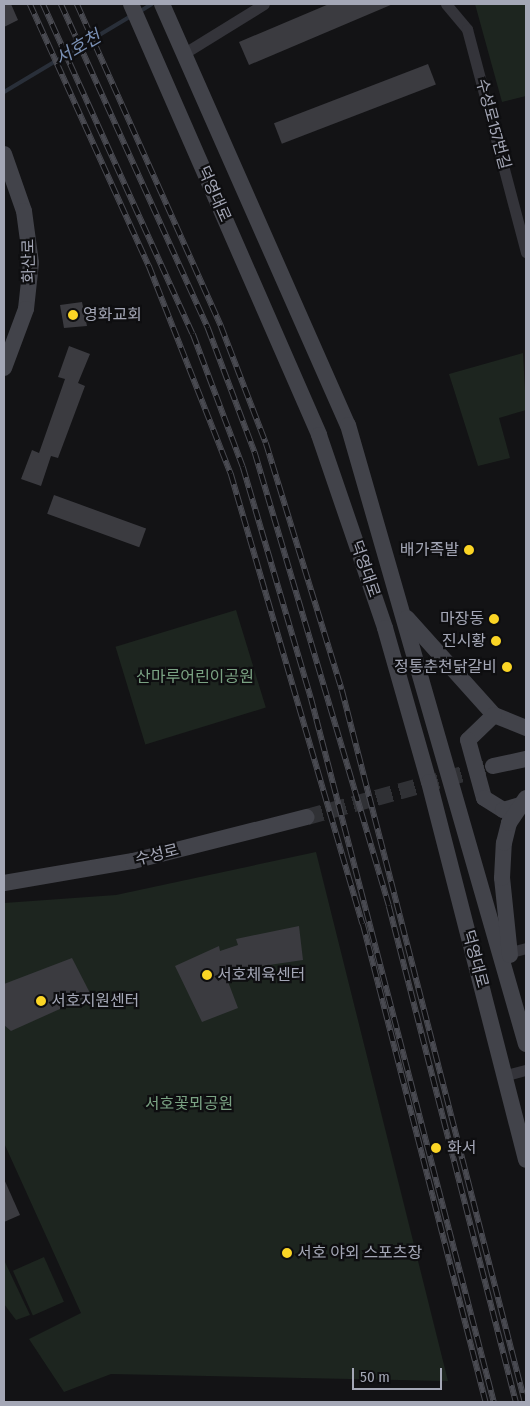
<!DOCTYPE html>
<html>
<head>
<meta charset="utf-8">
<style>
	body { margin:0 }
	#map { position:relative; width:530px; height:1406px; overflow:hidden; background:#131315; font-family:"Fira Sans Condensed","Noto Sans KR",sans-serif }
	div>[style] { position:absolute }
	.green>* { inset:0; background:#1d251f; transform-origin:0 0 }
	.stream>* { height:4px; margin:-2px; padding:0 2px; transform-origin:2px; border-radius:2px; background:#292f39 }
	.building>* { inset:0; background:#3b3b40; transform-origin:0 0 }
	.secondary-tunnel>* { height:16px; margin-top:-8px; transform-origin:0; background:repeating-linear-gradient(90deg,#303135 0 16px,transparent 0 24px) }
	.street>* { height:11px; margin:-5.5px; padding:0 5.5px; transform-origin:5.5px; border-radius:5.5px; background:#34343a }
	.secondary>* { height:16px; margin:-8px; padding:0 8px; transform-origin:8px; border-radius:8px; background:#42434a }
	.rail>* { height:5.5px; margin-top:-2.75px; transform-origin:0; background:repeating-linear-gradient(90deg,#0e0e10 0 11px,#494a51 0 22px); box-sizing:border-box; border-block:1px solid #494a51 }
	.dots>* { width:14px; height:14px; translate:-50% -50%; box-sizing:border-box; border:2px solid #0e0e10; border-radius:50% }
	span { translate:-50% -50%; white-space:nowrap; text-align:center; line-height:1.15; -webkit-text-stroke:4.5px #0e0e10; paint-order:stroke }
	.street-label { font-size:16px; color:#a4a7b6 }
	.poi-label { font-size:16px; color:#a4a7b6 }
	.left { translate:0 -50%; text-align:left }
	.right { translate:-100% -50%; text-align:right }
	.park-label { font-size:16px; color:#7aa283 }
	.water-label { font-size:18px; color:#798fb3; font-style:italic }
	.frame { position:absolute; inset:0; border:5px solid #a4a7b6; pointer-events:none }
	.scale { position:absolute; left:352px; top:1368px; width:90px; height:22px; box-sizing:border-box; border:2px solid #a4a7b6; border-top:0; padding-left:6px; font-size:15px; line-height:18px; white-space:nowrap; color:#a4a7b6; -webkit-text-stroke:4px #0e0e10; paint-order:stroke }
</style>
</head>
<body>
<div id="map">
	<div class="green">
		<div style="clip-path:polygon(475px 4px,526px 4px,526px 96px,502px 102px)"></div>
		<div style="clip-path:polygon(523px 353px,526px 410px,499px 418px,510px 458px,478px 466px,449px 374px)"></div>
		<div style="left:236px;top:610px;width:102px;height:126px;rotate:73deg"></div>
		<div style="clip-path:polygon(316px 852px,448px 1381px,111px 1374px,64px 1392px,29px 1339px,81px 1313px,4px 1143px,4px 903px,116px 895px)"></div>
		<div style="left:44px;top:1257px;width:49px;height:34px;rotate:66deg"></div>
		<div style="clip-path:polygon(4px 1260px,30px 1315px,16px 1320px,4px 1304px)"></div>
	</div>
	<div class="stream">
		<div style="left:139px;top:12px;width:15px;rotate:-32deg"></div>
		<div style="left:4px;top:92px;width:148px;rotate:-30.9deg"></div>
	</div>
	<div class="building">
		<div style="clip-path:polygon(4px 4px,11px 4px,18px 20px,4px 27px)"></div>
		<div style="clip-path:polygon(329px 4px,393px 4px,249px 65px,239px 42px)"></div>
		<div style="left:428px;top:64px;width:22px;height:165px;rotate:69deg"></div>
		<div style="clip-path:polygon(82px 302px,87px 326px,64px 328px,60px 305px)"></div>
		<div style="clip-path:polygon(69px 346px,90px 354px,78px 383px,85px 386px,58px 458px,51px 456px,41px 486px,21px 479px,32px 450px,39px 453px,65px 379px,58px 377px)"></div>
		<div style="left:54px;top:495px;width:98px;height:20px;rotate:20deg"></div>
		<div style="clip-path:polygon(299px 926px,303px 960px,262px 966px,227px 979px,238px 1008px,202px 1022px,175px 966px,219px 946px,220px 951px,238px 945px,236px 939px)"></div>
		<div style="clip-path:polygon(72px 958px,91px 995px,11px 1031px,4px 1025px,4px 984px)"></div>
		<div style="clip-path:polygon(4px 1179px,20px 1215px,4px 1222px)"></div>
	</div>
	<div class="secondary-tunnel">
		<div style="left:307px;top:817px;width:189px;rotate:-15.4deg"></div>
	</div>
	<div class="street">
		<div style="left:446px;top:4px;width:33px;rotate:50deg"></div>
		<div style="left:467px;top:29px;width:231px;rotate:75.2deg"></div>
		<div style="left:183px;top:54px;width:95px;rotate:-31.7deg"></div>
		<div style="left:504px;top:954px;width:23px;rotate:-15deg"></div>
		<div style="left:503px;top:1076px;width:24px;rotate:-15deg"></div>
	</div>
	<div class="secondary">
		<div style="left:131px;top:4px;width:470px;rotate:66.4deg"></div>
		<div style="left:319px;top:435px;width:204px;rotate:71.1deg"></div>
		<div style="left:385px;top:628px;width:160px;rotate:74.1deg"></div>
		<div style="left:429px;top:782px;width:390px;rotate:75.6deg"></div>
		<div style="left:162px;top:4px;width:460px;rotate:66.2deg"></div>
		<div style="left:348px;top:425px;width:644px;rotate:73.96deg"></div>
		<div style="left:4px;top:154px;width:60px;rotate:70.7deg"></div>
		<div style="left:24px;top:211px;width:52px;rotate:82.3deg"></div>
		<div style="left:31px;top:263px;width:46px;rotate:96.2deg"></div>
		<div style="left:26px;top:309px;width:63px;rotate:110.4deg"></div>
		<div style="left:407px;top:618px;width:130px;rotate:48.1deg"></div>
		<div style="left:494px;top:715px;width:35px;rotate:22deg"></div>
		<div style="left:494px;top:715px;width:36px;rotate:136deg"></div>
		<div style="left:468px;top:740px;width:60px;rotate:74.6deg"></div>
		<div style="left:484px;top:798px;width:22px;rotate:32deg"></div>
		<div style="left:503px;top:810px;width:18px;rotate:-16deg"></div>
		<div style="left:493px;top:766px;width:34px;rotate:-12deg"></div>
		<div style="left:4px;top:883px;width:131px;rotate:-9.7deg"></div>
		<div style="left:133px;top:861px;width:179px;rotate:-14.2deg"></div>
		<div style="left:510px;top:955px;width:77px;rotate:-95.9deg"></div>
		<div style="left:502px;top:878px;width:35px;rotate:-87deg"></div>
		<div style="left:504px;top:843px;width:21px;rotate:-76deg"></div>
		<div style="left:509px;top:823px;width:30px;rotate:-56deg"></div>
	</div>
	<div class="rail">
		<div style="left:30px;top:4px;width:288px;rotate:65.6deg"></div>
		<div style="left:149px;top:266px;width:224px;rotate:68.5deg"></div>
		<div style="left:231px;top:474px;width:469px;rotate:73.7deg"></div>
		<div style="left:363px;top:924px;width:494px;rotate:75.6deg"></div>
		<div style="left:43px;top:4px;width:362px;rotate:65.6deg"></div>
		<div style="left:193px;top:334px;width:142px;rotate:69.4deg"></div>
		<div style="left:243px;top:467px;width:241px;rotate:73.6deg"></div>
		<div style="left:311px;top:698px;width:727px;rotate:75.43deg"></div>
		<div style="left:61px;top:4px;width:356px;rotate:65.6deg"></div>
		<div style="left:208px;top:328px;width:134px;rotate:69.4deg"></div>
		<div style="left:255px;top:453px;width:472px;rotate:73.5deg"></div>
		<div style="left:389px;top:906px;width:512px;rotate:75.64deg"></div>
		<div style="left:77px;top:4px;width:353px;rotate:65.9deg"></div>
		<div style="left:221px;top:326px;width:125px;rotate:69deg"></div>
		<div style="left:266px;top:443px;width:258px;rotate:72.9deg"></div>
		<div style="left:342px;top:690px;width:735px;rotate:75.59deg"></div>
	</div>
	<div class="dots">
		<div style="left:73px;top:315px;background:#fbd525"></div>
		<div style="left:469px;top:550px;background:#fbd525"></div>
		<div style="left:494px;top:619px;background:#fbd525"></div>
		<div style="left:496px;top:641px;background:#fbd525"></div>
		<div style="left:507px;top:667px;background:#fbd525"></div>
		<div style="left:207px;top:975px;background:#fbd525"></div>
		<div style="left:41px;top:1001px;background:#fbd525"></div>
		<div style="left:436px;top:1148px;background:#fbd525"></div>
		<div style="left:287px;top:1253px;background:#fbd525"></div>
	</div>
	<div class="street-label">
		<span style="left:493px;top:124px;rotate:75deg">수성로157번길</span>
		<span style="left:214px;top:194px;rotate:66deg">덕영대로</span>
		<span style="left:29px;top:261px;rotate:-91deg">화산로</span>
		<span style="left:365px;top:569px;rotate:71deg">덕영대로</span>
		<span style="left:157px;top:855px;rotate:-14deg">수성로</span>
		<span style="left:475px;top:959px;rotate:75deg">덕영대로</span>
	</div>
	<div class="poi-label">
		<span class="left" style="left:83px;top:315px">영화교회</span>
		<span class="right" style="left:459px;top:550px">배가족발</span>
		<span class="right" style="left:484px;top:619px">마장동</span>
		<span class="right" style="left:486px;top:641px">진시황</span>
		<span class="right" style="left:497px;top:667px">정통춘천닭갈비</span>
		<span class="left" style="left:217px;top:975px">서호체육센터</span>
		<span class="left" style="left:51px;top:1001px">서호지원센터</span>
		<span class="left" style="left:447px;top:1148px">화서</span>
		<span class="left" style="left:297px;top:1253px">서호 야외 스포츠장</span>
	</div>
	<div class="park-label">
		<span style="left:195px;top:677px">산마루어린이공원</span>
		<span style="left:189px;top:1104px">서호꽃뫼공원</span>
	</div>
	<div class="water-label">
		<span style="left:78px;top:48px;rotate:-31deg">서호천</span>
	</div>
	<div class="frame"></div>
	<div class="scale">50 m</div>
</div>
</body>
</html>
